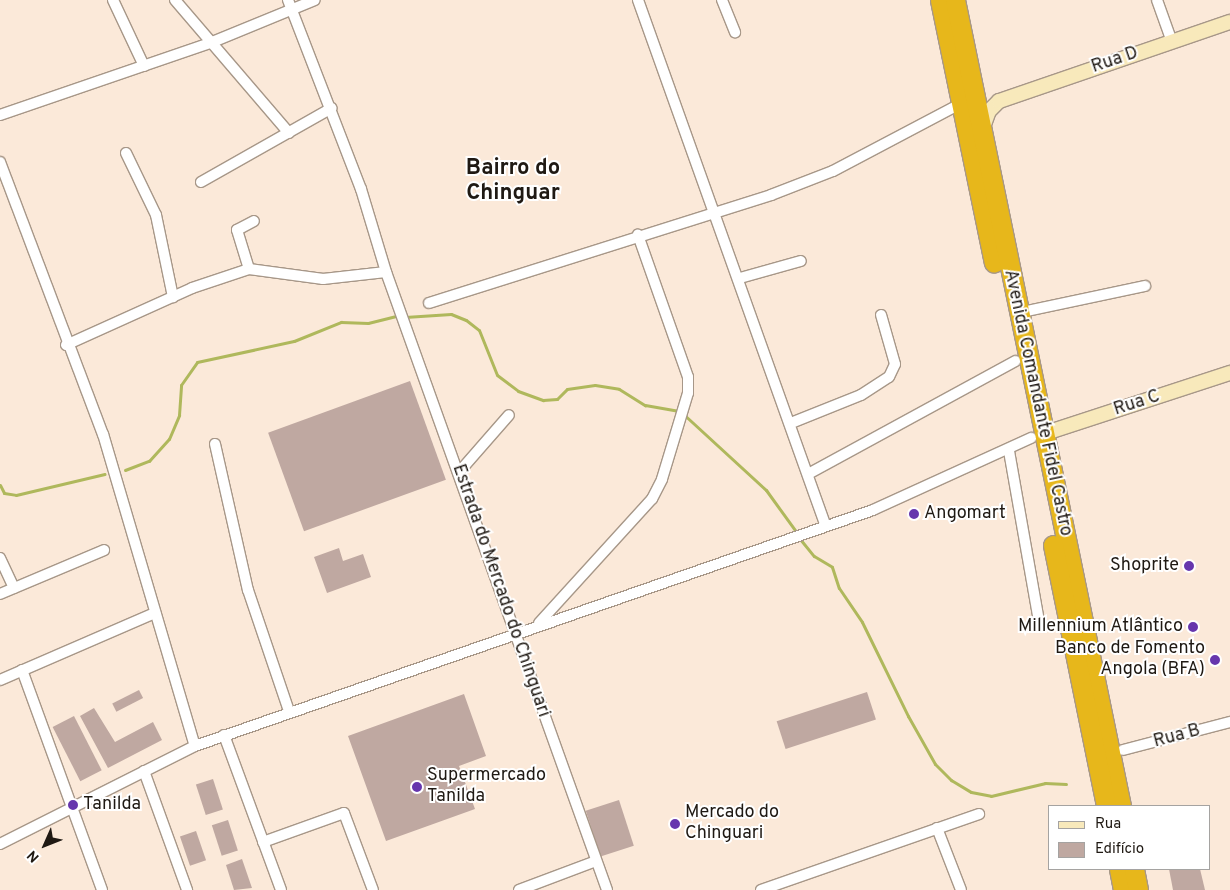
<!DOCTYPE html>
<html>
<head>
<meta charset="utf-8">
<style>
	body { margin:0 }
	#map { position:relative; width:1230px; height:890px; overflow:hidden; background:#fbe9d9; font-family:Overpass,sans-serif }
	div>[style] { position:absolute }
	.stream>* { height:3px; margin:-1.5px; padding:0 1.5px; transform-origin:1.5px; border-radius:1.5px; background:#afb85c }
	.building>* { inset:0; background:#bfa8a1; transform-origin:0 0 }
	.roads { filter:drop-shadow(1px 0 #a79788) drop-shadow(-1px 0 #a79788) drop-shadow(0 1px #a79788) drop-shadow(0 -1px #a79788) }
	.street>* { height:10px; margin:-5px; padding:0 5px; transform-origin:5px; border-radius:5px; background:#fff }
	.secondary>* { height:14px; margin:-7px; padding:0 7px; transform-origin:7px; border-radius:7px; background:#f8e9bb }
	.highway>* { height:19px; margin:-9.5px; padding:0 9.5px; transform-origin:9.5px; border-radius:9.5px; background:#e7b71b }
	.dots>* { width:14px; height:14px; translate:-50% -50%; box-sizing:border-box; border:2px solid #fff; border-radius:50% }
	span { translate:-50% -50%; white-space:nowrap; text-align:center; line-height:1.15; -webkit-text-stroke:4px #fff; paint-order:stroke }
	.street-label { font-size:18px; color:#1f1913 }
	.poi-label { font-size:18px; color:#1f1913 }
	.left { translate:0 -50%; text-align:left }
	.right { translate:-100% -50%; text-align:right }
	.district-label { font-size:22px; color:#1f1913; font-weight:700 }
	.legend { position:absolute; left:1048px; top:805px; width:162px; height:65px; box-sizing:border-box; background:#fff; border:1px solid #a5a3a1; margin:0; padding:6px 9px; list-style:none; font-size:15px; color:#1f1913 }
	.legend li { display:flex; align-items:center; gap:10px; height:25px }
	.legend b { width:25px; border:1px solid #a5a3a1 }
	.north { position:absolute; left:20px; top:820px; width:50px; height:50px; -webkit-text-stroke:4px #fff; paint-order:stroke; rotate:226deg; font-size:14px; font-weight:700; line-height:20px; text-align:center; color:#1f1913 }
	.north::after { content:''; display:block; margin:auto; width:18px; height:22px; background:#1f1913; clip-path:polygon(50% 0,100% 100%,50% 72%,0 100%) }
</style>
</head>
<body>
<div id="map">
	<div class="stream">
		<div style="left:405px;top:317px;width:46px;rotate:-3.7deg"></div>
		<div style="left:451px;top:314px;width:16px;rotate:22deg"></div>
		<div style="left:466px;top:320px;width:16px;rotate:38deg"></div>
		<div style="left:479px;top:330px;width:48px;rotate:68.2deg"></div>
		<div style="left:497px;top:375px;width:26px;rotate:37deg"></div>
		<div style="left:518px;top:391px;width:27px;rotate:20deg"></div>
		<div style="left:543px;top:400px;width:14px;rotate:-4deg"></div>
		<div style="left:557px;top:399px;width:14px;rotate:-45deg"></div>
		<div style="left:567px;top:389px;width:28px;rotate:-8deg"></div>
		<div style="left:595px;top:385px;width:24px;rotate:9deg"></div>
		<div style="left:619px;top:389px;width:31px;rotate:32deg"></div>
		<div style="left:645px;top:405px;width:36px;rotate:10deg"></div>
		<div style="left:680px;top:411px;width:117px;rotate:42.6deg"></div>
		<div style="left:766px;top:490px;width:53px;rotate:54.2deg"></div>
		<div style="left:125px;top:470px;width:26px;rotate:-21deg"></div>
		<div style="left:149px;top:461px;width:30px;rotate:-48deg"></div>
		<div style="left:169px;top:439px;width:26px;rotate:-67deg"></div>
		<div style="left:179px;top:415px;width:30px;rotate:-86deg"></div>
		<div style="left:181px;top:385px;width:28px;rotate:-55deg"></div>
		<div style="left:197px;top:362px;width:99px;rotate:-12.2deg"></div>
		<div style="left:294px;top:341px;width:51px;rotate:-22deg"></div>
		<div style="left:341px;top:322px;width:27px;rotate:2deg"></div>
		<div style="left:368px;top:323px;width:32px;rotate:-14deg"></div>
		<div style="left:0;top:485px;width:9px;rotate:63deg"></div>
		<div style="left:4px;top:493px;width:12px;rotate:9deg"></div>
		<div style="left:16px;top:495px;width:91px;rotate:-13.3deg"></div>
		<div style="left:800px;top:539px;width:22px;rotate:51deg"></div>
		<div style="left:814px;top:556px;width:21px;rotate:31deg"></div>
		<div style="left:832px;top:567px;width:22px;rotate:72deg"></div>
		<div style="left:839px;top:588px;width:41px;rotate:55.9deg"></div>
		<div style="left:862px;top:622px;width:105px;rotate:63.9deg"></div>
		<div style="left:908px;top:716px;width:55px;rotate:60.6deg"></div>
		<div style="left:935px;top:764px;width:23px;rotate:45deg"></div>
		<div style="left:951px;top:780px;width:23px;rotate:31deg"></div>
		<div style="left:971px;top:792px;width:20px;rotate:11deg"></div>
		<div style="left:991px;top:796px;width:56px;rotate:-13.5deg"></div>
		<div style="left:1045px;top:783px;width:21px;rotate:3deg"></div>
	</div>
	<div class="building">
		<div style="left:410px;top:381px;width:105px;height:151px;rotate:70deg"></div>
		<div style="clip-path:polygon(339px 548px,343px 561px,363px 554px,371px 577px,327px 593px,314px 557px)"></div>
		<div style="left:139px;top:690px;width:9px;height:30px;rotate:63deg"></div>
		<div style="left:867px;top:692px;width:29px;height:95px;rotate:72deg"></div>
		<div style="clip-path:polygon(464px 694px,486px 756px,459px 766px,475px 809px,386px 841px,348px 736px)"></div>
		<div style="clip-path:polygon(94px 708px,115px 742px,153px 722px,162px 740px,108px 768px,80px 716px)"></div>
		<div style="left:74px;top:716px;width:61px;height:24px;rotate:63deg"></div>
		<div style="left:213px;top:779px;width:32px;height:18px;rotate:72deg"></div>
		<div style="left:619px;top:800px;width:48px;height:35px;rotate:72deg"></div>
		<div style="left:228px;top:820px;width:32px;height:17px;rotate:72deg"></div>
		<div style="left:196px;top:831px;width:31px;height:17px;rotate:71deg"></div>
		<div style="clip-path:polygon(242px 859px,252px 888px,234px 890px,226px 865px)"></div>
		<div style="clip-path:polygon(1169px 869px,1200px 869px,1205px 890px,1173px 890px)"></div>
	</div>
	<div class="roads">
		<div class="street">
			<div style="left:113px;top:0;width:73px;rotate:64.8deg"></div>
			<div style="left:175px;top:0;width:175px;rotate:49.4deg"></div>
			<div style="left:288px;top:0;width:203px;rotate:68.9deg"></div>
			<div style="left:361px;top:189px;width:87px;rotate:73.2deg"></div>
			<div style="left:386px;top:272px;width:656px;rotate:70.32deg"></div>
			<div style="left:638px;top:0;width:556px;rotate:70.36deg"></div>
			<div style="left:722px;top:0;width:35px;rotate:68deg"></div>
			<div style="left:1157px;top:0;width:45px;rotate:70.3deg"></div>
			<div style="left:0;top:115px;width:222px;rotate:-18.9deg"></div>
			<div style="left:210px;top:43px;width:113px;rotate:-22.3deg"></div>
			<div style="left:126px;top:153px;width:69px;rotate:64.2deg"></div>
			<div style="left:156px;top:215px;width:84px;rotate:78.3deg"></div>
			<div style="left:0;top:162px;width:291px;rotate:69.3deg"></div>
			<div style="left:103px;top:434px;width:325px;rotate:73.6deg"></div>
			<div style="left:201px;top:182px;width:150px;rotate:-29.5deg"></div>
			<div style="left:249px;top:269px;width:41px;rotate:-107.1deg"></div>
			<div style="left:237px;top:230px;width:19px;rotate:-28deg"></div>
			<div style="left:740px;top:278px;width:63px;rotate:-15.6deg"></div>
			<div style="left:429px;top:303px;width:359px;rotate:-17.5deg"></div>
			<div style="left:771px;top:195px;width:66px;rotate:-21.2deg"></div>
			<div style="left:833px;top:171px;width:146px;rotate:-27.8deg"></div>
			<div style="left:1017px;top:313px;width:131px;rotate:-11.9deg"></div>
			<div style="left:66px;top:345px;width:138px;rotate:-24.3deg"></div>
			<div style="left:192px;top:288px;width:60px;rotate:-18.4deg"></div>
			<div style="left:249px;top:269px;width:75px;rotate:7.7deg"></div>
			<div style="left:323px;top:279px;width:63px;rotate:-6.3deg"></div>
			<div style="left:791px;top:423px;width:75px;rotate:-21.8deg"></div>
			<div style="left:861px;top:395px;width:33px;rotate:-33deg"></div>
			<div style="left:889px;top:377px;width:14px;rotate:-65deg"></div>
			<div style="left:895px;top:364px;width:51px;rotate:-105.9deg"></div>
			<div style="left:215px;top:444px;width:150px;rotate:77.3deg"></div>
			<div style="left:248px;top:590px;width:128px;rotate:71.3deg"></div>
			<div style="left:1009px;top:451px;width:174px;rotate:80deg"></div>
			<div style="left:460px;top:471px;width:74px;rotate:-48.8deg"></div>
			<div style="left:810px;top:473px;width:234px;rotate:-28.6deg"></div>
			<div style="left:0;top:558px;width:33px;rotate:65deg"></div>
			<div style="left:0;top:594px;width:113px;rotate:-22.9deg"></div>
			<div style="left:539px;top:623px;width:168px;rotate:-47.7deg"></div>
			<div style="left:652px;top:499px;width:22px;rotate:-63deg"></div>
			<div style="left:662px;top:479px;width:90px;rotate:-73.2deg"></div>
			<div style="left:688px;top:393px;width:16px;rotate:-90deg"></div>
			<div style="left:688px;top:377px;width:151px;rotate:-109.4deg"></div>
			<div style="left:22px;top:670px;width:234px;rotate:70deg"></div>
			<div style="left:0;top:680px;width:169px;rotate:-23.4deg"></div>
			<div style="left:224px;top:735px;width:165px;rotate:69.8deg"></div>
			<div style="left:1123px;top:750px;width:111px;rotate:-14.7deg"></div>
			<div style="left:144px;top:771px;width:127px;rotate:70.1deg"></div>
			<div style="left:937px;top:828px;width:66px;rotate:68.8deg"></div>
			<div style="left:263px;top:842px;width:86px;rotate:-19.7deg"></div>
			<div style="left:344px;top:813px;width:82px;rotate:69.4deg"></div>
			<div style="left:0;top:844px;width:218px;rotate:-26.7deg"></div>
			<div style="left:195px;top:746px;width:718px;rotate:-19.19deg"></div>
			<div style="left:873px;top:510px;width:174px;rotate:-24.5deg"></div>
			<div style="left:519px;top:890px;width:82px;rotate:-20.6deg"></div>
			<div style="left:761px;top:890px;width:231px;rotate:-19.2deg"></div>
		</div>
		<div class="secondary">
			<div style="left:982px;top:130px;width:20px;rotate:-70deg"></div>
			<div style="left:989px;top:111px;width:14px;rotate:-45deg"></div>
			<div style="left:999px;top:101px;width:244px;rotate:-18.9deg"></div>
			<div style="left:1043px;top:434px;width:197px;rotate:-18.1deg"></div>
		</div>
		<div class="highway">
			<div style="left:940px;top:0;width:268px;rotate:78.4deg"></div>
			<div style="left:955px;top:0;width:823px;rotate:78.36deg"></div>
			<div style="left:1053px;top:545px;width:266px;rotate:78.5deg"></div>
			<div style="left:1119px;top:869px;width:21px;rotate:79deg"></div>
			<div style="left:1134px;top:869px;width:21px;rotate:79deg"></div>
		</div>
	</div>
	<div class="dots">
		<div style="left:914px;top:514px;background:#6636ad"></div>
		<div style="left:1189px;top:566px;background:#6636ad"></div>
		<div style="left:1193px;top:627px;background:#6636ad"></div>
		<div style="left:1215px;top:660px;background:#6636ad"></div>
		<div style="left:417px;top:787px;background:#6636ad"></div>
		<div style="left:73px;top:805px;background:#6636ad"></div>
		<div style="left:675px;top:824px;background:#6636ad"></div>
	</div>
	<div class="street-label">
		<span style="left:1115px;top:61px;rotate:-19deg">Rua D</span>
		<span style="left:1037px;top:403px;rotate:78deg">Avenida Comandante Fidel Castro</span>
		<span style="left:1137px;top:404px;rotate:-18deg">Rua C</span>
		<span style="left:500px;top:591px;rotate:71deg">Estrada do Mercado do Chinguari</span>
		<span style="left:1177px;top:737px;rotate:-15deg">Rua B</span>
	</div>
	<div class="poi-label">
		<span class="left" style="left:924px;top:514px">Angomart</span>
		<span class="right" style="left:1179px;top:566px">Shoprite</span>
		<span class="right" style="left:1183px;top:627px">Millennium Atlântico</span>
		<span class="right" style="left:1205px;top:660px">Banco de Fomento<br>Angola (BFA)</span>
		<span class="left" style="left:427px;top:787px">Supermercado<br>Tanilda</span>
		<span class="left" style="left:83px;top:805px">Tanilda</span>
		<span class="left" style="left:685px;top:824px">Mercado do<br>Chinguari</span>
	</div>
	<div class="district-label">
		<span style="left:513px;top:181px">Bairro do<br>Chinguar</span>
	</div>
	<ul class="legend">
	<li><b style="height:6px;background:#f8e9bb"></b>Rua</li>
	<li><b style="height:14px;background:#bfa8a1"></b>Edifício</li>
	</ul>
	<div class="north">N</div>
</div>
</body>
</html>
